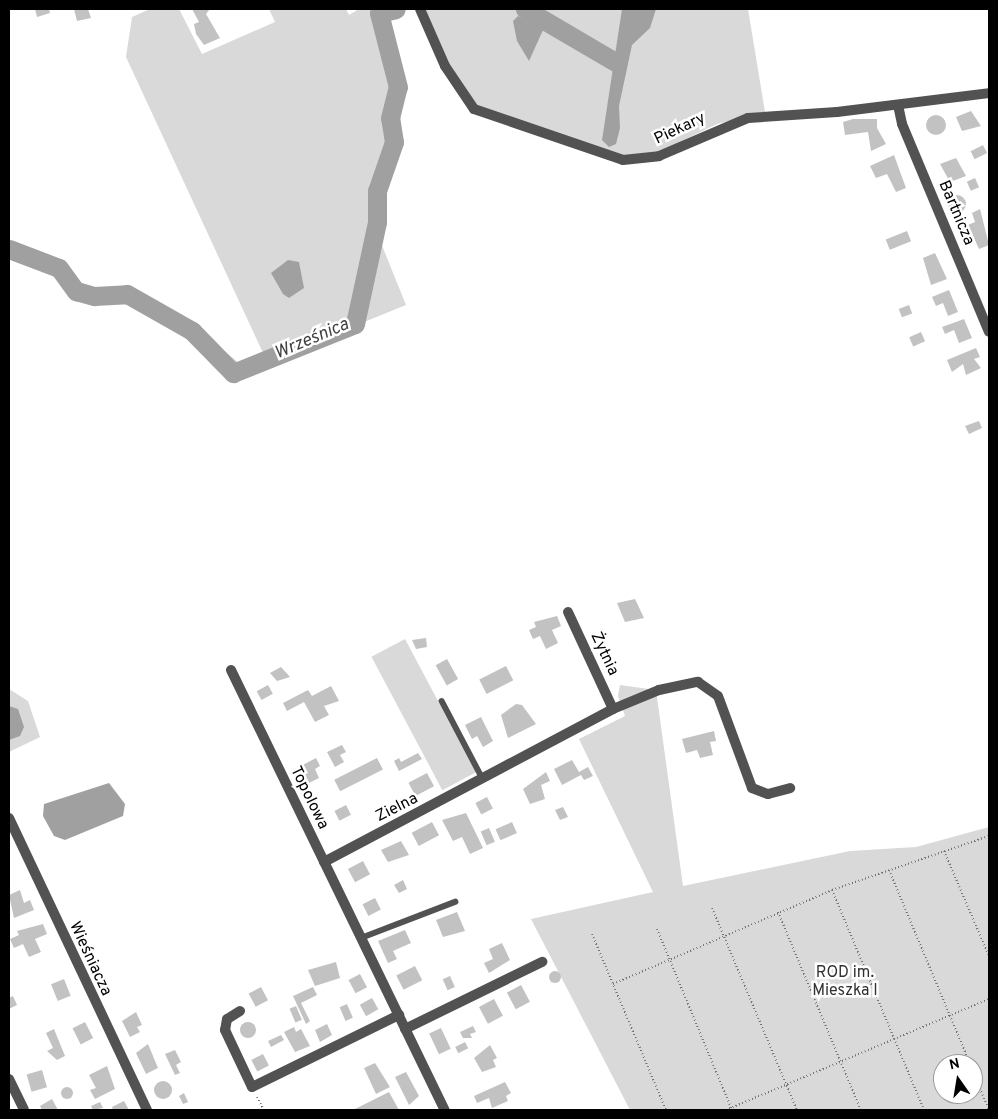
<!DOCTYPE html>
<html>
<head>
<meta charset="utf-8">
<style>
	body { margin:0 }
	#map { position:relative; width:998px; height:1119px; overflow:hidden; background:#fff; font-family:Overpass,sans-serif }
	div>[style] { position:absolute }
	.green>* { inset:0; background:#d9d9d9; transform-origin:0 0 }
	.water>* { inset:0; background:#a0a0a0 }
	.river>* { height:19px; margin:-9.5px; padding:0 9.5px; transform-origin:9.5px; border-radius:9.5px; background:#a0a0a0 }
	.building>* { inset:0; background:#c2c2c2; transform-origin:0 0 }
	.round { border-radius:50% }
	.path>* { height:2px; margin-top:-1px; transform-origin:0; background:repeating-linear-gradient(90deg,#747474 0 1px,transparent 0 3.5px) }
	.lane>* { height:5.5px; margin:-2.75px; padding:0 2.75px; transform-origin:2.75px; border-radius:2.75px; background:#525252 }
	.street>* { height:10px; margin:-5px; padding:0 5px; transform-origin:5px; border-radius:5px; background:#525252 }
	span { translate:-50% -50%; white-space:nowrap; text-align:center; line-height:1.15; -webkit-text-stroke:5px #fff; paint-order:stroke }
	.street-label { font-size:16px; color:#000 }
	.park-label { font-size:16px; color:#303030 }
	.water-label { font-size:18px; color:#414141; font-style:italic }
	.frame { position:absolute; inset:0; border:10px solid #000; pointer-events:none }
	.north { position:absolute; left:933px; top:1054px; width:50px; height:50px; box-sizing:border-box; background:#fff; border:1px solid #999; border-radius:50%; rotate:347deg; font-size:14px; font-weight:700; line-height:20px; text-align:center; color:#000 }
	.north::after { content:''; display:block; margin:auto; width:18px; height:22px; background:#000; clip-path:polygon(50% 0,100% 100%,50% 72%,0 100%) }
</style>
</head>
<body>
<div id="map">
	<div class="green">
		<div style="clip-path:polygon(150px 9px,179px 9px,202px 54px,275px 22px,269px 9px,346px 9px,349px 15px,359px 9px,406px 9px,383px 15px,400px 87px,393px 119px,396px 142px,383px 179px,381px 175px,375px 191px,371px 235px,377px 233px,406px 305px,234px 375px,190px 334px,126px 297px,93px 298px,74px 292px,57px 271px,9px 256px,9px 244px,56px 263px,85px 291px,133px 291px,190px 323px,239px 363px,264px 355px,126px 57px,132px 17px)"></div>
		<div style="clip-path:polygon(424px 9px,748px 9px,765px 112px,717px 124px,657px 153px,622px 156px,479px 109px,449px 66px)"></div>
		<div style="left:405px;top:639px;width:151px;height:38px;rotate:62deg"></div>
		<div style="clip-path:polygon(evenodd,620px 685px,656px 690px,683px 886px,850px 851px,916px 847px,989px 827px,989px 1110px,630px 1110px,531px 919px,653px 892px,579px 739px,625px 716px,618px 696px,620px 685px,943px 1064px,973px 1064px,973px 1094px,943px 1094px,943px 1064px)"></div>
		<div style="clip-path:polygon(9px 689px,28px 701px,40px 737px,9px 752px)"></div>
	</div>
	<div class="water">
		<div style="clip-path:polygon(622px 9px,656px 9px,650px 28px,632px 45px,619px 106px,620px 128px,616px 144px,609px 147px,602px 140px)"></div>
		<div style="clip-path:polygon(518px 16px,543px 30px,529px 61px,517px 41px,513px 21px)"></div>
		<div style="clip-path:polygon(288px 260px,299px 262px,304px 288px,289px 298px,283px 294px,271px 273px)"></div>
		<div style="clip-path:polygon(9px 706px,18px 709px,24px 727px,20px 736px,9px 740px)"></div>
		<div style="clip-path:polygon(109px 783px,125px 804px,123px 816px,65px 840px,54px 836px,43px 816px,44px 804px)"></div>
	</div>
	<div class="river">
		<div style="left:525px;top:9px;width:107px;rotate:30.4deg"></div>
		<div style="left:9px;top:249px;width:53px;rotate:20.8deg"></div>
		<div style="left:59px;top:268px;width:29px;rotate:54deg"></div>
		<div style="left:76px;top:291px;width:19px;rotate:16deg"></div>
		<div style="left:94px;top:296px;width:33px;rotate:-3deg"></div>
		<div style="left:127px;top:294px;width:75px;rotate:29.6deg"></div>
		<div style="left:192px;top:331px;width:59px;rotate:45.7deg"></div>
		<div style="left:233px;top:373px;width:131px;rotate:-21.9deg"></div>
		<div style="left:355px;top:324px;width:104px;rotate:-77.8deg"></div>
		<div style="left:377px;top:222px;width:31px;rotate:-90deg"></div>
		<div style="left:377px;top:191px;width:52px;rotate:-70.9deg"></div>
		<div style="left:394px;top:142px;width:24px;rotate:-99deg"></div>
		<div style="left:390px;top:118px;width:32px;rotate:-76deg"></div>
		<div style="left:398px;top:87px;width:76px;rotate:-104.4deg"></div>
		<div style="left:379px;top:13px;width:17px;rotate:-13deg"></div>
	</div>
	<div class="building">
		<div style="clip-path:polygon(35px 9px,49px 9px,50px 13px,37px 17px)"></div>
		<div style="clip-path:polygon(74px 9px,88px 9px,91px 18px,77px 21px)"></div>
		<div style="clip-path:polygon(192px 9px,210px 9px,206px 14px,220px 38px,204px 45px,196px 34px,194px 24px,199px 22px)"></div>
		<div style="clip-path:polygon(971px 111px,981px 126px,962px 131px,956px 117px)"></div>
		<div class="round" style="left:926px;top:115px;width:20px;height:20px"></div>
		<div style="clip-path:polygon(853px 119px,877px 119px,877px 128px,886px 144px,871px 151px,868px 132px,845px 135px,843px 122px)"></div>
		<div style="left:983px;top:145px;width:9px;height:14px;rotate:63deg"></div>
		<div style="clip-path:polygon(894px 155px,906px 188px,896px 192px,887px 174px,876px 178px,870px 166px)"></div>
		<div style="clip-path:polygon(956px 158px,966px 176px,950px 182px,940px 164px)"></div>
		<div style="left:975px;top:178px;width:10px;height:9px;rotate:66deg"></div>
		<div class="round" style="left:948px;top:195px;width:18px;height:18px"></div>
		<div style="clip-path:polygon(980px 209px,989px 245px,979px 249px,968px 225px,975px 222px,972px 213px)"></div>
		<div style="left:907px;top:231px;width:11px;height:23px;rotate:68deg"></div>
		<div style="clip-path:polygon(935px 253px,947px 279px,931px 285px,923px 258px)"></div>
		<div style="clip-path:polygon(949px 290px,958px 312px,948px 316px,943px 303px,936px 306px,932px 297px)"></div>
		<div style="left:909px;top:305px;width:9px;height:11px;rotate:69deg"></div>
		<div style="clip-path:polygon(964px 319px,972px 338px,959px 343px,954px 330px,945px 334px,942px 327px)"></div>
		<div style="left:921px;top:332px;width:10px;height:13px;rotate:66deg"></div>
		<div style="clip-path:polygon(976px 348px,980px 357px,974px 359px,981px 368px,966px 375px,963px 364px,952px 372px,947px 360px)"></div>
		<div style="clip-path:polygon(979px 421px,982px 428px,969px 434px,965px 426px)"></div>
		<div style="clip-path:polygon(635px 599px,644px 618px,625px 622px,617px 603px)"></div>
		<div style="clip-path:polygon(557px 616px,561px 626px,552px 630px,558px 643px,546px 649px,540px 636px,533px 639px,529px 630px,536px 627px,534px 622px)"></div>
		<div style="clip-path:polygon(426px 638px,427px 647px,416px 649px,412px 640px)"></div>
		<div style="left:447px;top:659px;width:23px;height:13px;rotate:61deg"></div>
		<div style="left:506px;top:666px;width:16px;height:30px;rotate:63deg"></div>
		<div style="clip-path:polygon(281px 667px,290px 677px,277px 681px,270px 673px)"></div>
		<div style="left:268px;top:685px;width:10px;height:13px;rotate:61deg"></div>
		<div style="clip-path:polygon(331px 686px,339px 701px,324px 706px,329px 715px,315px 722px,304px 702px,287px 711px,283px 703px,308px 690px,312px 696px)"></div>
		<div style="clip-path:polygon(516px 704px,522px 705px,536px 724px,508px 738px,501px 715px)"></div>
		<div style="clip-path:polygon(481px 717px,493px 741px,483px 747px,477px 736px,472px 739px,465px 725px)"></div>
		<div style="clip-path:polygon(714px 731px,716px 741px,710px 742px,713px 755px,700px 758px,697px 750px,686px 753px,682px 739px)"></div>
		<div style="clip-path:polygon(342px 745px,346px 752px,340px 755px,344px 762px,335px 767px,327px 752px)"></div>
		<div style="clip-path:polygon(418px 753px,422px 759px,399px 771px,394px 761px,399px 758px,401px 762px)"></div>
		<div style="clip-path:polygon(316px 758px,320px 766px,315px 769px,319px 778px,303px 786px,295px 769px)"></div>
		<div style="left:377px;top:758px;width:13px;height:48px;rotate:63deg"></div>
		<div style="clip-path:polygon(572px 760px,579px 772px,588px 767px,593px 776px,584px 780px,581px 775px,562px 785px,554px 769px)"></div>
		<div style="clip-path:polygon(546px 772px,550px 781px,541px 785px,545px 799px,530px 804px,523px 789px)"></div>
		<div style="left:427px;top:773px;width:15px;height:21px;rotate:62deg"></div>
		<div style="left:487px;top:797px;width:13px;height:13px;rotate:63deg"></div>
		<div style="left:346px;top:805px;width:11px;height:13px;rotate:63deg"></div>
		<div style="clip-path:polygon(563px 807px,568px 817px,560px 820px,555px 810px)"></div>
		<div style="clip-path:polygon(466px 813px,483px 848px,470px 854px,462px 837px,453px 841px,442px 820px)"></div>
		<div style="left:432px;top:822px;width:15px;height:23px;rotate:62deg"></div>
		<div style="left:512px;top:822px;width:12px;height:18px;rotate:66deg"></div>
		<div style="left:489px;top:828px;width:15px;height:9px;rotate:67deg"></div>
		<div style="clip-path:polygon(401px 841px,409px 855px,388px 862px,381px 850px)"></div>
		<div style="left:363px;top:861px;width:15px;height:17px;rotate:62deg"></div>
		<div style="clip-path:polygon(403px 880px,407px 889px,399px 893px,394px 885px)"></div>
		<div style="clip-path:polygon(20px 890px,24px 903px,30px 900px,34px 910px,14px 918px,9px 895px)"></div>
		<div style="left:375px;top:898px;width:13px;height:14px;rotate:63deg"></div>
		<div style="clip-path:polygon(457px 912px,465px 931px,443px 937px,436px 920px)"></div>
		<div style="clip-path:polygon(43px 924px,47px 934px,35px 939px,41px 952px,29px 957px,23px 944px,14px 948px,10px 939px,19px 935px,17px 931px)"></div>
		<div style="clip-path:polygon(405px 930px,411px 943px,393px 951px,397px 959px,388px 963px,378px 941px)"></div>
		<div style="clip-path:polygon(502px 943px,510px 960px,489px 973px,484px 963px,493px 959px,489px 949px)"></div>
		<div style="clip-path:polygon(336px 962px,340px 978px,315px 986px,308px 970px)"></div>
		<div style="left:415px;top:966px;width:16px;height:21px;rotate:63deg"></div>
		<div class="round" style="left:549px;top:971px;width:12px;height:12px"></div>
		<div style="left:360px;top:974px;width:15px;height:13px;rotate:62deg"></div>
		<div style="left:450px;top:976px;width:12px;height:8px;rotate:66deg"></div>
		<div style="left:64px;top:979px;width:18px;height:14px;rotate:68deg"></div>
		<div style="left:521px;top:985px;width:19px;height:16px;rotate:62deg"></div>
		<div style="left:261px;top:987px;width:15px;height:14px;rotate:62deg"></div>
		<div style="clip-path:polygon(313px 987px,317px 995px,301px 1003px,310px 1021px,306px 1024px,293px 996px)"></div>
		<div style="clip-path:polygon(13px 996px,17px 1005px,9px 1009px,9px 998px)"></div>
		<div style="left:372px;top:998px;width:13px;height:14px;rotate:61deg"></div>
		<div style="left:494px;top:999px;width:19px;height:17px;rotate:62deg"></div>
		<div style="left:347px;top:1004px;width:15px;height:8px;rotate:67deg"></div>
		<div style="left:296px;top:1006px;width:15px;height:7px;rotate:67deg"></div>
		<div style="clip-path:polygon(136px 1012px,142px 1025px,137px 1027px,140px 1032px,130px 1037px,122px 1021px)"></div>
		<div style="left:85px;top:1022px;width:18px;height:14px;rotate:63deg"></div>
		<div class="round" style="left:240px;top:1022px;width:16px;height:16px"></div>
		<div style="clip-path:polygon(327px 1024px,332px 1035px,320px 1042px,315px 1030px)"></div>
		<div style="clip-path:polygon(473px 1026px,476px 1032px,470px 1034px,472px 1038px,463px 1038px,460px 1032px)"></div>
		<div style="clip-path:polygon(294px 1027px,296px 1032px,301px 1029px,310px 1046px,295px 1052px,284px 1032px)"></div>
		<div style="left:441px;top:1028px;width:23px;height:13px;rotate:65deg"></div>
		<div style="clip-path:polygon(54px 1029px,65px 1056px,57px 1060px,47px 1051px,53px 1048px,46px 1033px)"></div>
		<div style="clip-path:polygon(281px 1035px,284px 1040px,271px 1047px,268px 1041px)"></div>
		<div style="left:465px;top:1042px;width:7px;height:11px;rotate:63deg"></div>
		<div style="clip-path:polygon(148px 1044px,158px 1068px,146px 1074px,136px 1053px)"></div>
		<div style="clip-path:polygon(490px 1045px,497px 1058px,493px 1060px,496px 1067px,482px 1072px,474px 1058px)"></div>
		<div style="clip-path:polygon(175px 1050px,181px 1062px,176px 1065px,180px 1073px,175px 1075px,165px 1054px)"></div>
		<div style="left:263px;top:1054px;width:13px;height:13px;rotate:63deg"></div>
		<div style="clip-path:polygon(375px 1063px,390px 1087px,376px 1094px,364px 1068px)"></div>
		<div style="clip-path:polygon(107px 1066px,115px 1089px,95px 1099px,90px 1090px,96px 1088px,89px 1075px)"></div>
		<div style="left:42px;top:1070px;width:18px;height:16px;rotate:74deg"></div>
		<div style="clip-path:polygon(406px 1072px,419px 1096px,409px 1105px,395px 1077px)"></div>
		<div class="round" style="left:154px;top:1081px;width:18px;height:18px"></div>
		<div style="clip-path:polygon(505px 1082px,511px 1093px,506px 1096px,508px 1101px,492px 1108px,489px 1098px,477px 1103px,474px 1096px)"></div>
		<div class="round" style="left:61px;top:1087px;width:12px;height:12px"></div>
		<div style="clip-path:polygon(389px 1092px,399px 1110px,352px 1110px,355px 1109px)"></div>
		<div style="clip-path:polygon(184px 1093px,188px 1102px,183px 1104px,179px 1096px)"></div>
		<div style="clip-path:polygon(52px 1099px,58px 1110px,42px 1110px,40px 1106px)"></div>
		<div style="clip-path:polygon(124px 1101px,129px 1110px,113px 1110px,112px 1107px)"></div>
		<div style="clip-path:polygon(100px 1102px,103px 1108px,93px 1110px,91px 1106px)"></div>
	</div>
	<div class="path">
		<div style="left:944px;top:851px;width:114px;rotate:66.8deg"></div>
		<div style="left:889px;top:870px;width:210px;rotate:67.3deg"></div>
		<div style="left:832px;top:890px;width:238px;rotate:67.3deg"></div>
		<div style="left:712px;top:908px;width:219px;rotate:67.2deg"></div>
		<div style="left:778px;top:912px;width:215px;rotate:67.3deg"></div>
		<div style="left:657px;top:929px;width:196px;rotate:67.5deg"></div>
		<div style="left:592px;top:934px;width:191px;rotate:67.2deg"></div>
		<div style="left:613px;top:984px;width:238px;rotate:-23.2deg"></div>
		<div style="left:832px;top:890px;width:166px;rotate:-19deg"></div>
		<div style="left:973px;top:1072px;width:41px;rotate:67.2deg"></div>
		<div style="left:257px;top:1097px;width:15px;rotate:62deg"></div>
		<div style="left:726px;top:1110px;width:285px;rotate:-22.9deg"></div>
	</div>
	<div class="lane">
		<div style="left:442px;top:701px;width:88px;rotate:62.3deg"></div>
		<div style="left:361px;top:938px;width:101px;rotate:-21deg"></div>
	</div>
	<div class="street">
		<div style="left:420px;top:9px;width:62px;rotate:66.3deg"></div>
		<div style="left:445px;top:66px;width:52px;rotate:56deg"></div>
		<div style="left:474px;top:109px;width:157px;rotate:18.9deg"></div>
		<div style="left:623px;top:160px;width:36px;rotate:-6deg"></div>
		<div style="left:659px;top:156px;width:97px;rotate:-23.1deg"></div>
		<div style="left:748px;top:118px;width:89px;rotate:-3.9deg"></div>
		<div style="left:837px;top:112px;width:153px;rotate:-7.1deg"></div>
		<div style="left:898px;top:105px;width:19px;rotate:78deg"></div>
		<div style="left:902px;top:124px;width:225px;rotate:67.3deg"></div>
		<div style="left:568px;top:612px;width:107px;rotate:65.1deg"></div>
		<div style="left:231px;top:670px;width:489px;rotate:64.1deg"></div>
		<div style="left:9px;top:818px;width:323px;rotate:64.7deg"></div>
		<div style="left:324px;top:862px;width:327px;rotate:-27.9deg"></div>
		<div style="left:613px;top:709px;width:50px;rotate:-22.4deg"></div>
		<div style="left:659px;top:690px;width:40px;rotate:-12deg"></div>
		<div style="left:698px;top:682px;width:24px;rotate:35deg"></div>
		<div style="left:718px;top:696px;width:98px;rotate:69.7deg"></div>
		<div style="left:752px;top:788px;width:17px;rotate:21deg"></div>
		<div style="left:768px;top:794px;width:23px;rotate:-15deg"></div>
		<div style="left:240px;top:1011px;width:15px;rotate:148deg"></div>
		<div style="left:227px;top:1019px;width:11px;rotate:100deg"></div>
		<div style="left:225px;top:1030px;width:63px;rotate:64.7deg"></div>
		<div style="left:252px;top:1087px;width:164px;rotate:-26.1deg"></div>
		<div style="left:405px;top:1029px;width:153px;rotate:-26.1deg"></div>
		<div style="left:9px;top:1079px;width:34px;rotate:64deg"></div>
	</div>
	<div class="street-label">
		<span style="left:680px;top:129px;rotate:-25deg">Piekary</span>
		<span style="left:956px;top:213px;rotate:67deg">Bartnicza</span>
		<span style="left:604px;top:654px;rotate:65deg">Żytnia</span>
		<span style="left:309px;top:798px;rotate:64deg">Topolowa</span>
		<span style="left:397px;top:808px;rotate:-27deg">Zielna</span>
		<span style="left:90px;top:959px;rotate:65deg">Wieśniacza</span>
	</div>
	<div class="park-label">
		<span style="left:845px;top:982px">ROD im.<br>Mieszka I</span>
	</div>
	<div class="water-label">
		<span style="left:312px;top:340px;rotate:-23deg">Wrześnica</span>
	</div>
	<div class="frame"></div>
	<div class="north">N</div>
</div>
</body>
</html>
